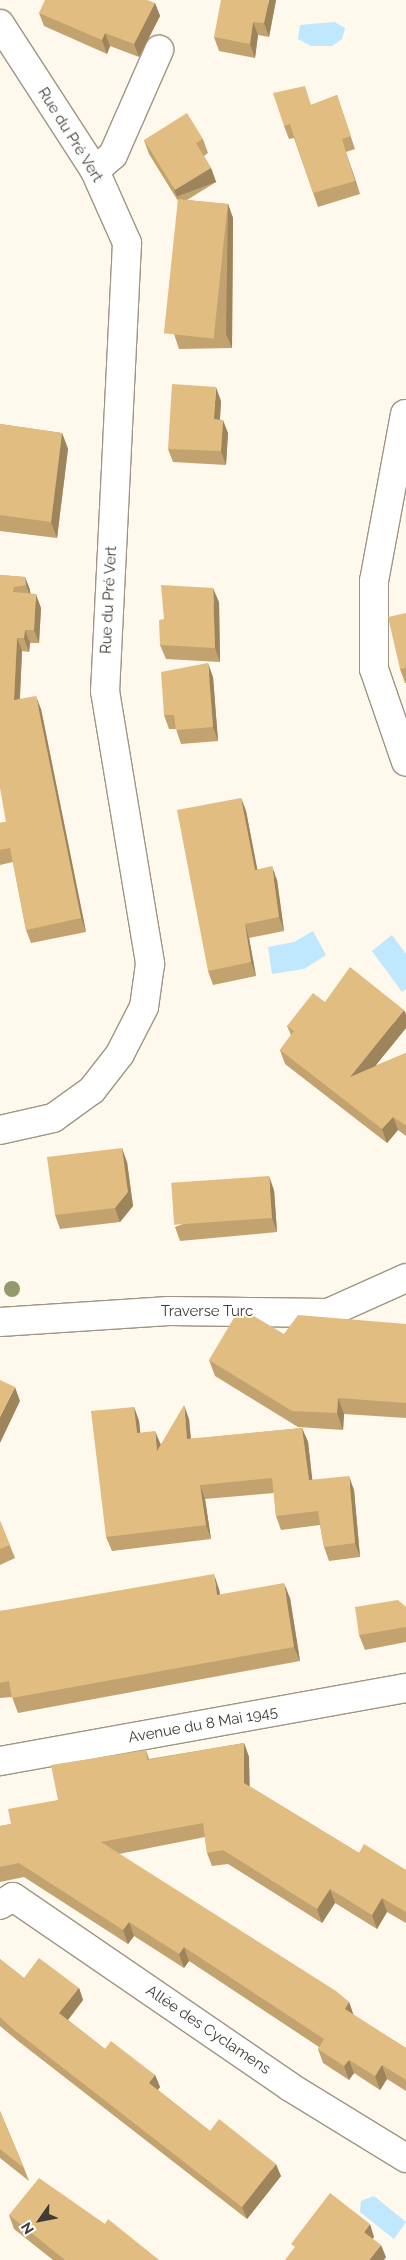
<!DOCTYPE html>
<html>
<head>
<meta charset="utf-8">
<style>
	body { margin:0 }
	#map { position:relative; width:406px; height:2260px; overflow:hidden; background:#fef8ed; font-family:Raleway,sans-serif }
	div>[style] { position:absolute }
	.water>* { inset:0; background:#bfe7fd }
	.roads { filter:drop-shadow(1px 0 #9f9584) drop-shadow(-1px 0 #9f9584) drop-shadow(0 1px #9f9584) drop-shadow(0 -1px #9f9584) }
	.street>* { height:28px; margin:-14px; padding:0 14px; transform-origin:14px; border-radius:14px; background:#fff }
	.secondary>* { height:28px; margin:-14px; padding:0 14px; transform-origin:14px; border-radius:14px; background:#fff }
	.trees>* { width:16px; height:16px; margin:-8px; border-radius:50%; background:#939a6e }
	.wall>* { inset:0; background:#c2a370 }
	.shaded-wall>* { inset:0; background:#9e845b; transform-origin:0 0 }
	.building>* { inset:0; background:#e1bd82; transform-origin:0 0 }
	span { translate:-50% -50%; white-space:nowrap; text-align:center; line-height:1.15; -webkit-text-stroke:4px #fff; paint-order:stroke }
	.street-label { font-size:15px; color:#403c35 }
	.north { position:absolute; left:15px; top:2195px; width:50px; height:50px; -webkit-text-stroke:4px #fff; paint-order:stroke; rotate:237deg; font-size:14px; font-weight:700; line-height:20px; text-align:center; color:#403c35 }
	.north::after { content:''; display:block; margin:auto; width:18px; height:22px; background:#403c35; clip-path:polygon(50% 0,100% 100%,50% 72%,0 100%) }
</style>
</head>
<body>
<div id="map">
	<div class="water">
		<div style="clip-path:polygon(335px 22px,345px 28px,342px 39px,332px 46px,311px 46px,298px 39px,300px 25px)"></div>
		<div style="clip-path:polygon(313px 931px,326px 955px,304px 969px,272px 974px,268px 947px,294px 942px)"></div>
		<div style="clip-path:polygon(392px 935px,406px 954px,406px 989px,402px 992px,372px 951px)"></div>
		<div style="clip-path:polygon(374px 2196px,406px 2222px,394px 2239px,360px 2212px,361px 2201px)"></div>
	</div>
	<div class="roads">
		<div class="street">
			<div style="left:0;top:24px;width:175px;rotate:57.1deg"></div>
			<div style="left:95px;top:171px;width:79px;rotate:66deg"></div>
			<div style="left:127px;top:243px;width:449px;rotate:92.8deg"></div>
			<div style="left:105px;top:691px;width:277px;rotate:80.6deg"></div>
			<div style="left:150px;top:964px;width:43px;rotate:97.9deg"></div>
			<div style="left:144px;top:1007px;width:53px;rotate:117.1deg"></div>
			<div style="left:120px;top:1054px;width:46px;rotate:127.9deg"></div>
			<div style="left:92px;top:1090px;width:48px;rotate:144.3deg"></div>
			<div style="left:53px;top:1118px;width:54px;rotate:167.2deg"></div>
			<div style="left:95px;top:171px;width:24px;rotate:-42deg"></div>
			<div style="left:113px;top:155px;width:115px;rotate:-66.3deg"></div>
			<div style="left:405px;top:414px;width:170px;rotate:100.5deg"></div>
			<div style="left:374px;top:581px;width:88px;rotate:90deg"></div>
			<div style="left:374px;top:669px;width:98px;rotate:71deg"></div>
			<div style="left:0;top:1322px;width:169px;rotate:-3.7deg"></div>
			<div style="left:169px;top:1311px;width:159px;rotate:0.7deg"></div>
			<div style="left:328px;top:1313px;width:85px;rotate:-24.2deg"></div>
			<div style="left:0;top:1905px;width:15px;rotate:-32deg"></div>
			<div style="left:13px;top:1897px;width:336px;rotate:34.4deg"></div>
			<div style="left:290px;top:2087px;width:136px;rotate:31.5deg"></div>
		</div>
		<div class="secondary">
			<div style="left:0;top:1761px;width:413px;rotate:-10.2deg"></div>
		</div>
	</div>
	<div class="trees">
		<div style="left:12px;top:1289px"></div>
	</div>
	<div class="wall">
		<div style="clip-path:polygon(276px 0,269px 37px,258px 35px,255px 58px,219px 51px,214px 37px)"></div>
		<div style="clip-path:polygon(155px 3px,160px 16px,139px 57px,110px 46px,107px 54px,44px 26px,39px 13px)"></div>
		<div style="clip-path:polygon(337px 95px,355px 149px,346px 152px,360px 194px,318px 207px,294px 138px,289px 139px,284px 126px,311px 105px)"></div>
		<div style="clip-path:polygon(203px 139px,208px 153px,204px 156px,211px 168px,216px 182px,187px 200px,228px 204px,233px 218px,232px 348px,179px 349px,174px 334px,178px 201px,149px 154px,144px 140px)"></div>
		<div style="clip-path:polygon(221px 401px,220px 419px,228px 433px,226px 465px,173px 462px,168px 449px)"></div>
		<div style="clip-path:polygon(0 424px,62px 433px,68px 449px,57px 538px,0 531px)"></div>
		<div style="clip-path:polygon(0 575px,25px 577px,30px 590px,30px 594px,41px 608px,39px 643px,30px 643px,29px 652px,22px 651px,20px 699px,41px 709px,86px 932px,31px 943px,26px 930px,13px 862px,0 865px,0 823px,6px 822px)"></div>
		<div style="clip-path:polygon(219px 602px,220px 662px,166px 659px,160px 645px,164px 619px)"></div>
		<div style="clip-path:polygon(406px 613px,406px 683px,405px 683px,400px 669px)"></div>
		<div style="clip-path:polygon(213px 677px,218px 741px,181px 744px,176px 729px,169px 729px,164px 715px)"></div>
		<div style="clip-path:polygon(241px 798px,246px 811px,257px 869px,277px 880px,284px 931px,249px 938px,256px 976px,213px 985px,208px 971px)"></div>
		<div style="clip-path:polygon(325px 1002px,406px 1028px,375px 1066px,406px 1053px,406px 1136px,398px 1130px,387px 1143px,285px 1064px,280px 1050px,291px 1035px,287px 1026px)"></div>
		<div style="clip-path:polygon(127px 1162px,133px 1206px,120px 1222px,60px 1229px,55px 1215px)"></div>
		<div style="clip-path:polygon(274px 1190px,277px 1232px,180px 1241px,175px 1227px)"></div>
		<div style="clip-path:polygon(406px 1324px,406px 1418px,344px 1414px,343px 1430px,298px 1427px,215px 1376px,209px 1360px,284px 1334px)"></div>
		<div style="clip-path:polygon(134px 1407px,139px 1421px,140px 1433px,160px 1445px,189px 1419px,191px 1439px,302px 1428px,308px 1442px,312px 1480px,354px 1490px,360px 1557px,329px 1561px,324px 1547px,320px 1525px,281px 1530px,276px 1516px,274px 1493px,205px 1499px,211px 1539px,112px 1551px,106px 1537px)"></div>
		<div style="clip-path:polygon(0 1521px,15px 1558px,0 1565px)"></div>
		<div style="clip-path:polygon(219px 1589px,220px 1595px,290px 1598px,300px 1661px,18px 1713px,12px 1697px,0 1698px,0 1611px)"></div>
		<div style="clip-path:polygon(406px 1607px,406px 1642px,365px 1650px,359px 1635px)"></div>
		<div style="clip-path:polygon(244px 1743px,249px 1757px,249px 1786px,359px 1853px,406px 1870px,406px 1923px,387px 1912px,377px 1929px,335px 1903px,322px 1923px,228px 1864px,212px 1866px,207px 1853px,205px 1837px,119px 1854px,349px 2002px,353px 2015px,406px 2048px,406px 2091px,387px 2079px,380px 2090px,354px 2073px,349px 2080px,323px 2063px,318px 2049px,319px 2047px,189px 1961px,184px 1968px,134px 1936px,128px 1944px,24px 1877px,0 1882px,0 1826px,11px 1824px,58px 1800px,146px 1750px,149px 1759px)"></div>
		<div style="clip-path:polygon(0 1959px,24px 1978px,79px 1988px,83px 2000px,68px 2020px,105px 2049px,155px 2075px,160px 2087px,158px 2090px,210px 2131px,281px 2176px,247px 2219px,18px 2041px,0 2026px)"></div>
		<div style="clip-path:polygon(0 2111px,24px 2168px,29px 2181px,0 2158px)"></div>
		<div style="clip-path:polygon(9px 2215px,105px 2224px,159px 2260px,53px 2260px,14px 2229px)"></div>
	</div>
	<div class="shaded-wall">
		<div style="clip-path:polygon(269px 0,276px 0,269px 37px,264px 23px)"></div>
		<div style="clip-path:polygon(155px 3px,160px 16px,139px 57px,134px 44px)"></div>
		<div style="clip-path:polygon(253px 22px,258px 35px,255px 58px,250px 44px)"></div>
		<div style="clip-path:polygon(105px 33px,110px 46px,107px 54px,102px 40px)"></div>
		<div style="clip-path:polygon(342px 139px,346px 152px,360px 194px,355px 181px)"></div>
		<div style="left:211px;top:168px;width:15px;height:42px;rotate:70deg"></div>
		<div style="clip-path:polygon(228px 204px,233px 218px,232px 348px,226px 334px)"></div>
		<div style="clip-path:polygon(216px 387px,221px 401px,219px 433px,214px 419px)"></div>
		<div style="clip-path:polygon(223px 420px,228px 433px,226px 465px,221px 451px)"></div>
		<div style="clip-path:polygon(62px 433px,68px 449px,57px 538px,51px 522px)"></div>
		<div style="clip-path:polygon(25px 577px,30px 590px,31px 598px,26px 585px)"></div>
		<div style="clip-path:polygon(213px 588px,219px 602px,220px 662px,215px 648px)"></div>
		<div style="clip-path:polygon(36px 594px,41px 608px,39px 643px,34px 630px)"></div>
		<div style="clip-path:polygon(25px 630px,30px 643px,29px 652px,24px 638px)"></div>
		<div style="clip-path:polygon(17px 638px,22px 651px,19px 713px,14px 700px)"></div>
		<div style="clip-path:polygon(208px 663px,213px 677px,218px 741px,213px 727px)"></div>
		<div style="clip-path:polygon(36px 696px,41px 709px,86px 932px,81px 918px)"></div>
		<div style="clip-path:polygon(241px 798px,246px 811px,260px 883px,255px 870px)"></div>
		<div style="clip-path:polygon(272px 866px,277px 880px,284px 931px,279px 917px)"></div>
		<div style="clip-path:polygon(245px 924px,249px 938px,256px 976px,251px 962px)"></div>
		<div style="clip-path:polygon(404px 1010px,406px 1014px,406px 1028px,355px 1091px,350px 1077px)"></div>
		<div style="clip-path:polygon(393px 1117px,398px 1130px,387px 1143px,382px 1129px)"></div>
		<div style="clip-path:polygon(122px 1148px,127px 1162px,133px 1206px,120px 1222px,115px 1208px)"></div>
		<div style="clip-path:polygon(269px 1176px,274px 1190px,277px 1232px,272px 1218px)"></div>
		<div style="clip-path:polygon(15px 1387px,20px 1401px,0 1443px,0 1417px)"></div>
		<div style="clip-path:polygon(338px 1398px,344px 1414px,343px 1430px,337px 1413px)"></div>
		<div style="clip-path:polygon(184px 1405px,189px 1419px,192px 1453px,187px 1439px)"></div>
		<div style="clip-path:polygon(134px 1407px,139px 1421px,142px 1447px,137px 1433px)"></div>
		<div style="clip-path:polygon(302px 1428px,308px 1442px,314px 1494px,309px 1480px)"></div>
		<div style="clip-path:polygon(155px 1431px,161px 1445px,157px 1451px)"></div>
		<div style="clip-path:polygon(349px 1476px,354px 1490px,360px 1557px,355px 1543px)"></div>
		<div style="clip-path:polygon(200px 1485px,205px 1499px,211px 1539px,206px 1525px)"></div>
		<div style="clip-path:polygon(214px 1574px,219px 1589px,223px 1610px,217px 1595px)"></div>
		<div style="clip-path:polygon(284px 1583px,290px 1598px,300px 1661px,294px 1647px)"></div>
		<div style="clip-path:polygon(244px 1743px,249px 1757px,250px 1796px,244px 1783px)"></div>
		<div style="clip-path:polygon(330px 1889px,335px 1903px,322px 1923px,317px 1909px)"></div>
		<div style="clip-path:polygon(382px 1898px,387px 1912px,377px 1929px,372px 1915px)"></div>
		<div style="clip-path:polygon(129px 1922px,134px 1936px,128px 1944px,123px 1930px)"></div>
		<div style="clip-path:polygon(184px 1947px,189px 1961px,184px 1968px,179px 1954px)"></div>
		<div style="clip-path:polygon(79px 1988px,83px 2000px,64px 2025px,59px 2013px)"></div>
		<div style="clip-path:polygon(349px 2002px,354px 2016px,345px 2009px)"></div>
		<div style="clip-path:polygon(349px 2060px,354px 2073px,349px 2080px,344px 2066px)"></div>
		<div style="clip-path:polygon(382px 2065px,387px 2079px,380px 2090px,375px 2076px)"></div>
		<div style="clip-path:polygon(155px 2075px,160px 2087px,153px 2095px,149px 2083px)"></div>
		<div style="clip-path:polygon(276px 2164px,281px 2176px,247px 2219px,242px 2207px)"></div>
		<div style="clip-path:polygon(370px 2224px,374px 2237px,369px 2245px,364px 2232px)"></div>
		<div style="clip-path:polygon(381px 2245px,386px 2257px,384px 2260px,369px 2260px)"></div>
	</div>
	<div class="building">
		<div style="clip-path:polygon(45px 0,147px 0,155px 3px,134px 44px,105px 33px,102px 40px,39px 13px)"></div>
		<div style="clip-path:polygon(221px 0,269px 0,264px 23px,253px 22px,250px 44px,214px 37px)"></div>
		<div style="clip-path:polygon(305px 86px,311px 105px,337px 95px,351px 136px,342px 139px,355px 181px,313px 193px,290px 124px,284px 126px,273px 93px)"></div>
		<div style="clip-path:polygon(187px 113px,203px 139px,196px 143px,211px 168px,175px 190px,144px 140px)"></div>
		<div style="left:178px;top:199px;width:50px;height:135px;rotate:6deg"></div>
		<div style="clip-path:polygon(172px 384px,216px 387px,214px 419px,223px 420px,221px 451px,168px 449px)"></div>
		<div style="clip-path:polygon(0 424px,62px 433px,51px 522px,0 515px)"></div>
		<div style="clip-path:polygon(0 575px,25px 577px,26px 585px,14px 587px,13px 592px,36px 594px,34px 630px,25px 630px,24px 638px,17px 638px,14px 700px,36px 696px,81px 918px,26px 930px,10px 848px,0 850px,0 823px,6px 822px,0 788px)"></div>
		<div style="clip-path:polygon(161px 585px,213px 588px,215px 648px,160px 645px,159px 620px,164px 619px)"></div>
		<div style="clip-path:polygon(406px 613px,406px 668px,400px 669px,388px 617px)"></div>
		<div style="clip-path:polygon(208px 663px,213px 727px,176px 730px,174px 715px,164px 715px,161px 672px)"></div>
		<div style="clip-path:polygon(241px 798px,255px 870px,272px 866px,279px 917px,245px 924px,251px 962px,208px 971px,177px 810px)"></div>
		<div style="clip-path:polygon(350px 967px,404px 1010px,350px 1077px,406px 1053px,406px 1125px,405px 1125px,393px 1117px,382px 1129px,280px 1050px,294px 1031px,287px 1026px,313px 993px,325px 1002px)"></div>
		<div style="clip-path:polygon(122px 1148px,128px 1192px,115px 1208px,55px 1215px,47px 1157px)"></div>
		<div style="left:269px;top:1176px;width:42px;height:98px;rotate:86deg"></div>
		<div style="clip-path:polygon(238px 1311px,247px 1312px,284px 1334px,298px 1315px,406px 1324px,406px 1403px,338px 1398px,337px 1413px,292px 1411px,209px 1360px)"></div>
		<div style="clip-path:polygon(0 1380px,15px 1387px,0 1417px)"></div>
		<div style="clip-path:polygon(184px 1405px,187px 1439px,302px 1428px,309px 1480px,349px 1476px,355px 1543px,324px 1547px,318px 1511px,276px 1516px,272px 1478px,200px 1485px,206px 1525px,106px 1537px,91px 1411px,134px 1407px,137px 1433px,155px 1431px,157px 1451px)"></div>
		<div style="clip-path:polygon(0 1521px,10px 1545px,0 1549px)"></div>
		<div style="clip-path:polygon(214px 1574px,217px 1595px,284px 1583px,294px 1647px,12px 1698px,9px 1681px,0 1683px,0 1611px)"></div>
		<div style="clip-path:polygon(398px 1600px,406px 1607px,406px 1627px,359px 1635px,355px 1607px)"></div>
		<div style="clip-path:polygon(244px 1743px,244px 1783px,359px 1853px,364px 1844px,406px 1870px,406px 1912px,382px 1898px,372px 1915px,330px 1889px,317px 1909px,223px 1850px,207px 1853px,203px 1823px,101px 1842px,336px 1991px,349px 2002px,345px 2009px,406px 2048px,406px 2080px,382px 2065px,375px 2076px,349px 2060px,344px 2066px,318px 2049px,324px 2039px,184px 1947px,179px 1954px,129px 1922px,123px 1930px,19px 1863px,0 1867px,0 1826px,11px 1824px,8px 1809px,58px 1800px,51px 1765px,146px 1750px,147px 1760px)"></div>
		<div style="clip-path:polygon(39px 1958px,79px 1988px,59px 2013px,105px 2049px,111px 2041px,155px 2075px,149px 2083px,210px 2131px,219px 2119px,276px 2164px,242px 2207px,13px 2029px,0 2017px,0 1959px,24px 1978px)"></div>
		<div style="clip-path:polygon(0 2111px,24px 2168px,0 2149px)"></div>
		<div style="clip-path:polygon(39px 2178px,105px 2224px,108px 2219px,159px 2260px,65px 2260px,9px 2215px)"></div>
		<div style="clip-path:polygon(330px 2193px,370px 2224px,364px 2232px,381px 2245px,369px 2260px,285px 2260px,295px 2247px,291px 2244px)"></div>
	</div>
	<div class="street-label">
		<span style="left:70px;top:135px;rotate:58deg">Rue du Pré Vert</span>
		<span style="left:109px;top:600px;rotate:-87deg">Rue du Pré Vert</span>
		<span style="left:207px;top:1312px">Traverse Turc</span>
		<span style="left:203px;top:1725px;rotate:-10deg">Avenue du 8 Mai 1945</span>
		<span style="left:208px;top:2030px;rotate:34deg">Allée des Cyclamens</span>
	</div>
	<div class="north">N</div>
</div>
</body>
</html>
